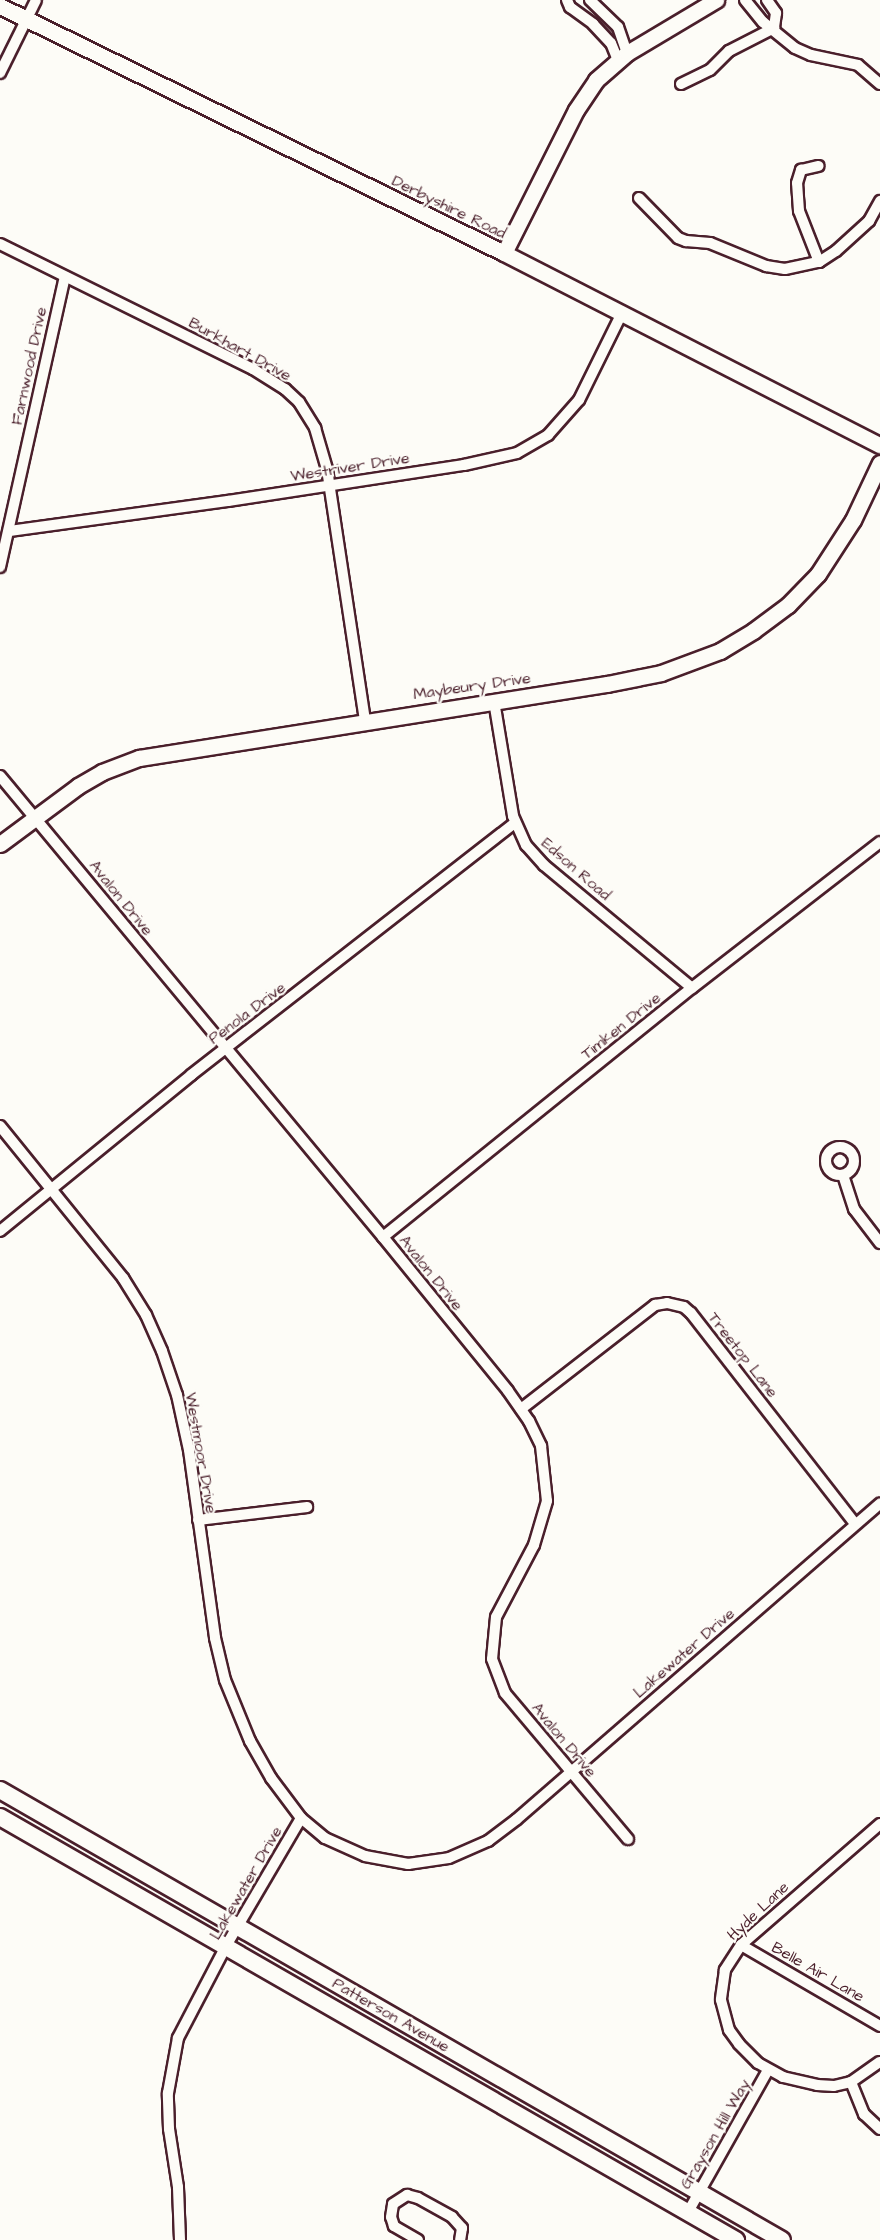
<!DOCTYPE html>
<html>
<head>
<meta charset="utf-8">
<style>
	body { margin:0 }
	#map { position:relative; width:880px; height:2240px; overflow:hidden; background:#fdfcf7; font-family:"Architects Daughter",sans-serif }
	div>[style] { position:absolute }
	.roads { filter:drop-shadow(2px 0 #4a1f2b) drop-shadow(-2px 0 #4a1f2b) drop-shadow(0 2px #4a1f2b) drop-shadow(0 -2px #4a1f2b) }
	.street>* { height:10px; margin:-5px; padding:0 5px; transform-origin:5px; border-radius:5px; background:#fdfcf7 }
	.street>.ring { margin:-5px; padding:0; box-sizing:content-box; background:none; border:10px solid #fdfcf7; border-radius:50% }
	.secondary>* { height:15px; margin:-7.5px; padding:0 7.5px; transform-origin:7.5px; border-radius:7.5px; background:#fdfcf7 }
	.primary>* { height:16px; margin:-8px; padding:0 8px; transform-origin:8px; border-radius:8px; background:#fdfcf7 }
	span { translate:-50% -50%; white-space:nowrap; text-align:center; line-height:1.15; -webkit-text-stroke:4.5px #fdfcf7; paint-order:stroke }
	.street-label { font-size:16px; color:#4a1f2b }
</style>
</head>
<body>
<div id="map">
	<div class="roads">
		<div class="street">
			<div style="left:567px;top:0;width:8px;rotate:67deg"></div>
			<div style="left:570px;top:7px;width:29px;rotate:36deg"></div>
			<div style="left:593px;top:24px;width:26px;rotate:47deg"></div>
			<div style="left:611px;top:43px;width:18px;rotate:68deg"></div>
			<div style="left:590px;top:0;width:39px;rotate:44deg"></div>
			<div style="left:618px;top:27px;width:28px;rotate:71deg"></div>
			<div style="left:745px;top:0;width:28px;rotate:51deg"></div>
			<div style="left:763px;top:22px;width:41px;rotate:39.1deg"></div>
			<div style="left:795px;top:48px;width:17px;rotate:24deg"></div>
			<div style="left:811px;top:55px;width:48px;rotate:12deg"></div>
			<div style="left:858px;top:65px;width:29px;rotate:41deg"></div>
			<div style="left:767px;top:0;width:16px;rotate:55deg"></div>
			<div style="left:776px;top:13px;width:15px;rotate:98deg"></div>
			<div style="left:0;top:73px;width:81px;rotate:-63.7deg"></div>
			<div style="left:681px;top:84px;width:32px;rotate:-26deg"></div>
			<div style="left:710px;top:70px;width:27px;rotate:-45deg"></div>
			<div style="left:729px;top:51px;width:51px;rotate:-27.1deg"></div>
			<div style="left:639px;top:198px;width:56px;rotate:45.7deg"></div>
			<div style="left:678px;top:238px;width:9px;rotate:21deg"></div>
			<div style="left:686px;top:241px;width:24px;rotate:5deg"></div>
			<div style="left:710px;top:243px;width:61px;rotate:22.3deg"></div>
			<div style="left:766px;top:266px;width:19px;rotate:9deg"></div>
			<div style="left:785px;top:269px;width:35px;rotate:-12deg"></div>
			<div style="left:819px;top:262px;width:20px;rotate:-33deg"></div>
			<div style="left:836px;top:251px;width:45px;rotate:-42.3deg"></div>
			<div style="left:869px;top:221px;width:23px;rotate:-61deg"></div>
			<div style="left:0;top:244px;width:282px;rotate:26.3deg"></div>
			<div style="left:253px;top:369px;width:38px;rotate:32deg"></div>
			<div style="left:285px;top:389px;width:19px;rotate:43deg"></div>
			<div style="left:299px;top:402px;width:31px;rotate:58deg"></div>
			<div style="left:315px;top:428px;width:43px;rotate:73.7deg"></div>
			<div style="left:327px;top:469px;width:254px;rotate:81.4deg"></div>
			<div style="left:819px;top:262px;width:55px;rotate:-111.4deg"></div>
			<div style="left:799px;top:211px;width:28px;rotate:-94deg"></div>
			<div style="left:797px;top:183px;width:14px;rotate:-73deg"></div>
			<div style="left:801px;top:170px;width:18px;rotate:-13deg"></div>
			<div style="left:9px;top:531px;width:221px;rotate:-7.8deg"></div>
			<div style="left:228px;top:501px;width:239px;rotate:-8.7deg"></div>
			<div style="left:464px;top:465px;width:54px;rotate:-12.8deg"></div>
			<div style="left:517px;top:453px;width:36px;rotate:-30deg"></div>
			<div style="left:548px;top:435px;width:47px;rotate:-48.5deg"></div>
			<div style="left:579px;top:400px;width:97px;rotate:-63.7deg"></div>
			<div style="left:0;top:567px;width:297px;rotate:-77.4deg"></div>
			<div style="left:494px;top:701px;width:117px;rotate:80.6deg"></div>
			<div style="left:513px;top:816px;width:32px;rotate:66deg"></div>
			<div style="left:526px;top:845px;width:27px;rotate:48deg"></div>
			<div style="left:544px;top:865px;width:192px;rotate:39.7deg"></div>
			<div style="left:0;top:776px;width:599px;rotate:50.28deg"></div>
			<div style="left:383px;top:1237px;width:198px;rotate:50.9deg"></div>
			<div style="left:508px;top:1391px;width:37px;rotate:55deg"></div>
			<div style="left:529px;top:1421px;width:28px;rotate:64deg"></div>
			<div style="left:541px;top:1446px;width:55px;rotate:83.8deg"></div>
			<div style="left:547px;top:1501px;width:46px;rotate:106.5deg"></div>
			<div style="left:534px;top:1545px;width:81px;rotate:117.8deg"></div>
			<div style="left:496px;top:1617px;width:42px;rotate:95.4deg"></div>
			<div style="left:492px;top:1659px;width:36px;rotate:69deg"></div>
			<div style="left:505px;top:1693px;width:191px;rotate:49.9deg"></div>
			<div style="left:0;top:1126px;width:196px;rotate:51deg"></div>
			<div style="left:123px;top:1278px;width:44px;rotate:58.1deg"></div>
			<div style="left:146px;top:1315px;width:39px;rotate:66deg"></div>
			<div style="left:162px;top:1351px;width:46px;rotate:71.2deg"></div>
			<div style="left:177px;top:1395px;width:56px;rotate:77.7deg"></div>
			<div style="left:189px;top:1450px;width:190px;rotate:82.1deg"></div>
			<div style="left:215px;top:1638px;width:43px;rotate:76.6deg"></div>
			<div style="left:225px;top:1680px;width:66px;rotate:67.7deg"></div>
			<div style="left:250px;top:1741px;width:43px;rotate:60.4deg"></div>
			<div style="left:271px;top:1778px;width:50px;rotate:53.1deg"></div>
			<div style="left:301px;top:1818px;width:31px;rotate:40deg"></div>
			<div style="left:325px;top:1838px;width:44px;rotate:24.2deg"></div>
			<div style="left:365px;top:1856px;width:44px;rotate:10.5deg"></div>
			<div style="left:408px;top:1864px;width:41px;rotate:-8.3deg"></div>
			<div style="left:449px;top:1858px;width:43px;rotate:-23.6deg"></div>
			<div style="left:488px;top:1841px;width:36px;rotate:-37deg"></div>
			<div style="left:517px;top:1819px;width:481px;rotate:-41deg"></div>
			<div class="ring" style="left:826px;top:1147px;width:18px;height:18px"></div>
			<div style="left:843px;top:1175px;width:36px;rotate:72deg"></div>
			<div style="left:854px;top:1209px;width:43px;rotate:52.6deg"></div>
			<div style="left:0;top:1231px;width:247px;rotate:-39.2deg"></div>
			<div style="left:191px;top:1075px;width:410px;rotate:-37.9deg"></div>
			<div style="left:383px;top:1237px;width:397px;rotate:-38.9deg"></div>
			<div style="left:692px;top:988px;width:238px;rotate:-37.8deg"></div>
			<div style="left:521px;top:1409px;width:170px;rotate:-37.8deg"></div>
			<div style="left:655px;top:1305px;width:12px;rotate:-9deg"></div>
			<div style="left:667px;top:1303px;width:17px;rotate:13deg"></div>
			<div style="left:684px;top:1307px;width:9px;rotate:41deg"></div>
			<div style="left:691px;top:1313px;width:267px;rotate:52.1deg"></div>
			<div style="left:198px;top:1520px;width:110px;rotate:-6.8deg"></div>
			<div style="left:880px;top:1824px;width:184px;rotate:139deg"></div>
			<div style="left:741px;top:1945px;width:30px;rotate:123deg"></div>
			<div style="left:725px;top:1970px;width:30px;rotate:98deg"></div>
			<div style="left:721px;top:2000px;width:31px;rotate:75deg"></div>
			<div style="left:729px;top:2030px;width:17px;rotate:54deg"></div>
			<div style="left:739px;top:2044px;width:27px;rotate:45deg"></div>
			<div style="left:758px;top:2063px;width:29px;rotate:29deg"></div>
			<div style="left:783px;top:2077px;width:35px;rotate:13deg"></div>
			<div style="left:817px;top:2085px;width:17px;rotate:3deg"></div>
			<div style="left:834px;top:2086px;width:17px;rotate:-13deg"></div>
			<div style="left:851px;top:2082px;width:35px;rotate:-35deg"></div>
			<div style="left:741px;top:1945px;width:161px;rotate:30.2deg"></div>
			<div style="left:851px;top:2082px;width:35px;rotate:68deg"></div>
			<div style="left:864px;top:2114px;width:22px;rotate:43deg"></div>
			<div style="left:688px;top:2212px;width:163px;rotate:-60.6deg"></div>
			<div style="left:180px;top:2240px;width:53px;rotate:-92.2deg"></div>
			<div style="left:178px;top:2187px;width:59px;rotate:-98.8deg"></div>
			<div style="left:169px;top:2129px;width:36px;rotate:-92deg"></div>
			<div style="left:168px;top:2093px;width:56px;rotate:-79.7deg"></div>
			<div style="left:178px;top:2038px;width:104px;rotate:-62.4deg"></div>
			<div style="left:226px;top:1946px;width:148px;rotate:-59.6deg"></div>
			<div style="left:418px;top:2240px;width:28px;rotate:-150deg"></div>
			<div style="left:394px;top:2226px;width:9px;rotate:-108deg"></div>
			<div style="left:391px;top:2217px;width:13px;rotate:-81deg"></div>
			<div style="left:393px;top:2204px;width:17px;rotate:-33deg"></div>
			<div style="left:407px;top:2195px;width:11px;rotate:15deg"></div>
			<div style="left:418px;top:2198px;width:39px;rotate:29deg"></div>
			<div style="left:452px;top:2217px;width:15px;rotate:48deg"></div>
			<div style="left:462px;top:2228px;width:12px;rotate:99deg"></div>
		</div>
		<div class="secondary">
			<div style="left:0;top:6px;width:561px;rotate:26.11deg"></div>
			<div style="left:504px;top:253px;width:422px;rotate:27.1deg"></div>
			<div style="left:504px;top:253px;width:160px;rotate:-63.3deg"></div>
			<div style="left:576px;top:110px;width:36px;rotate:-56deg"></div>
			<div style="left:596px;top:80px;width:41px;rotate:-41.1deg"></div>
			<div style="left:627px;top:53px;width:104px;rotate:-30.8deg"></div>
			<div style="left:0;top:844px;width:97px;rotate:-36.6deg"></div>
			<div style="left:78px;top:786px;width:28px;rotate:-30deg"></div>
			<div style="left:102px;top:772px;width:40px;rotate:-21deg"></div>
			<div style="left:139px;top:758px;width:474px;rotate:-9deg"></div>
			<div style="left:607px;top:684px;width:55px;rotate:-11.5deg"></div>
			<div style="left:661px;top:673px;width:63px;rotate:-20.4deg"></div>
			<div style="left:720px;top:651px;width:39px;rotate:-31deg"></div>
			<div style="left:753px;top:631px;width:44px;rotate:-36.6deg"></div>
			<div style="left:788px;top:605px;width:43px;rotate:-45.9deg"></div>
			<div style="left:818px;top:574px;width:64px;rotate:-57.1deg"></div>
			<div style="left:853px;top:520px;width:63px;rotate:-64.7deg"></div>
		</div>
		<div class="primary">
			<div style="left:0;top:1790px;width:902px;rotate:29.92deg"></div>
			<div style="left:0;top:1817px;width:849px;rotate:29.89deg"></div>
		</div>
	</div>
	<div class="street-label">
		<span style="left:449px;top:207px;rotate:26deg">Derbyshire Road</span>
		<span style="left:240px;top:349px;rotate:29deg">Burkhart Drive</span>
		<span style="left:29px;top:366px;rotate:-78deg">Farnwood Drive</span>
		<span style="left:350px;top:467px;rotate:-9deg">Westriver Drive</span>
		<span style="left:472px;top:686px;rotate:-8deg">Maybeury Drive</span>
		<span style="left:576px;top:869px;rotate:41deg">Edson Road</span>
		<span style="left:121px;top:898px;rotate:51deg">Avalon Drive</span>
		<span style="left:247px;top:1013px;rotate:-37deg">Penola Drive</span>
		<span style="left:621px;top:1026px;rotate:-39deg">Timken Drive</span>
		<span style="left:431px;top:1273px;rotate:51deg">Avalon Drive</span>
		<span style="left:743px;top:1355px;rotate:52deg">Treetop Lane</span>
		<span style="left:201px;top:1453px;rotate:80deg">Westmoor Drive</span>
		<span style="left:684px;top:1653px;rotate:-41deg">Lakewater Drive</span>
		<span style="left:564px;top:1740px;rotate:50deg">Avalon Drive</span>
		<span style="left:246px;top:1883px;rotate:-60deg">Lakewater Drive</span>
		<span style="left:758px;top:1911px;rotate:-43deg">Hyde Lane</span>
		<span style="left:818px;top:1972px;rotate:30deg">Belle Air Lane</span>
		<span style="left:391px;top:2015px;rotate:30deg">Patterson Avenue</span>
		<span style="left:715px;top:2134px;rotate:-60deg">Grayson Hill Way</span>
	</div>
</div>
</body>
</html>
